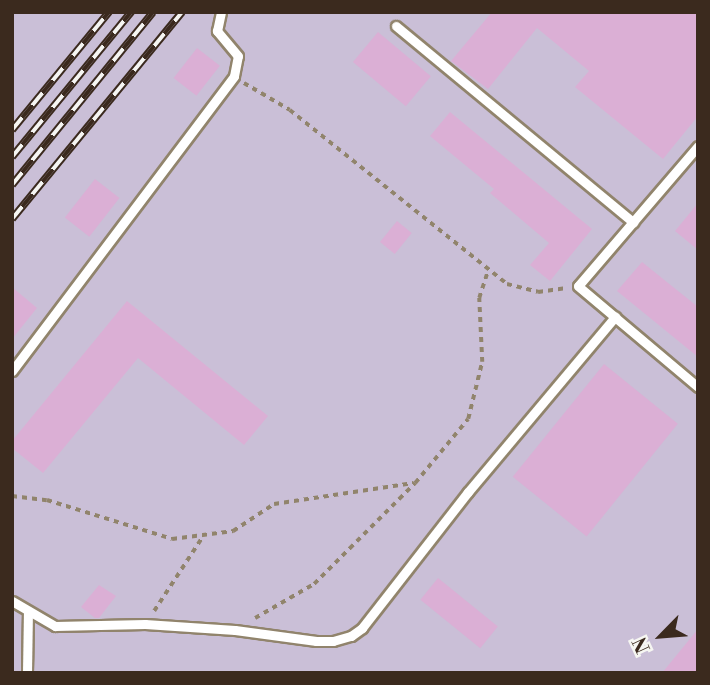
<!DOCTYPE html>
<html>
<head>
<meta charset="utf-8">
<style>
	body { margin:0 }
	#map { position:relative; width:710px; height:685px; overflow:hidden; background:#e7dfb9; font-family:"Libre Bodoni",serif }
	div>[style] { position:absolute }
	.industrial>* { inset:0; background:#cabfd7; transform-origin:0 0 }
	.building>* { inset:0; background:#dbafd5; transform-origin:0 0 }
	.path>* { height:3.5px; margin-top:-1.75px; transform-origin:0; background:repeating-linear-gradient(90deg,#91846c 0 5px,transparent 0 10px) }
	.roads { filter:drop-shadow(2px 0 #91846c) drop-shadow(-2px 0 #91846c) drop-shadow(0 2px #91846c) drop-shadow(0 -2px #91846c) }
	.lane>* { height:9px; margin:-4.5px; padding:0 4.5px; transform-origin:4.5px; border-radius:4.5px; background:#fff }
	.rail>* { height:8px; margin-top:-4px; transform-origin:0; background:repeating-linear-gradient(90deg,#f6f6f2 0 16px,#3b2a1e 0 32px); box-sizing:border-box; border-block:2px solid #3b2a1e }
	span { translate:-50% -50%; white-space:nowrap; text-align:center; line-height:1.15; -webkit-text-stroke:6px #f6f6f2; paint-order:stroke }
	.frame { position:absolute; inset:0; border:14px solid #3b2a1e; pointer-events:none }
	.north { position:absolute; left:626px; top:601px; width:70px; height:70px; -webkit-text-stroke:5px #f6f6f2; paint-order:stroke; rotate:245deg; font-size:19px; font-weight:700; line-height:28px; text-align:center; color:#3b2a1e }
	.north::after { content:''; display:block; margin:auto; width:24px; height:32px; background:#3b2a1e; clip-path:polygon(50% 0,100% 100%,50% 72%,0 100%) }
</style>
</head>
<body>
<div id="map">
	<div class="industrial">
		<div style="left:12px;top:12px;width:686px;height:661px"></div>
	</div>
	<div class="building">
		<div style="clip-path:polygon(492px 12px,698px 12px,698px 116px,663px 159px,575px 87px,589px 71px,537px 28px,488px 89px,451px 61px)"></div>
		<div style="left:378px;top:32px;width:69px;height:39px;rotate:40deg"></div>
		<div style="left:197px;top:48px;width:29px;height:38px;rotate:38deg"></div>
		<div style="clip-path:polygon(450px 112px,592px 229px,550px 281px,530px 265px,549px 243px,490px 193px,494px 189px,430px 136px)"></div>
		<div style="left:95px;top:179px;width:31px;height:49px;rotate:38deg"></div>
		<div style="clip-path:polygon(698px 203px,698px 250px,675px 231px)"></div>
		<div style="left:397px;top:221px;width:19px;height:27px;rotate:39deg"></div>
		<div style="clip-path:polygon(642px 262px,698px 307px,698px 357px,617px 291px)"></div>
		<div style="clip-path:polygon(12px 287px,37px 308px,12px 339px)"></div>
		<div style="clip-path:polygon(127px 301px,268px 416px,244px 445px,138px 358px,43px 473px,12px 448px,12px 441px)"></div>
		<div style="left:604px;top:364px;width:95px;height:145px;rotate:39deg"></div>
		<div style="left:438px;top:578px;width:77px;height:28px;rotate:39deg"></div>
		<div style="clip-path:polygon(99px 585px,116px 596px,99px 618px,95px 618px,81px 607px)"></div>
		<div style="clip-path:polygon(698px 629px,698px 673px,662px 673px)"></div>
	</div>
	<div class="path">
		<div style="left:244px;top:83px;width:53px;rotate:30.4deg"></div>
		<div style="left:290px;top:110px;width:278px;rotate:38.7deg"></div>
		<div style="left:507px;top:284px;width:32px;rotate:14deg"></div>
		<div style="left:538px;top:292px;width:27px;rotate:-8deg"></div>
		<div style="left:12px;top:496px;width:35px;rotate:7deg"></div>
		<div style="left:47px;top:500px;width:131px;rotate:17.3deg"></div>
		<div style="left:172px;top:539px;width:62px;rotate:-7.5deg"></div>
		<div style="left:233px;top:531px;width:49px;rotate:-33.4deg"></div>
		<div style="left:274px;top:504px;width:141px;rotate:-8.6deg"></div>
		<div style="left:154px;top:611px;width:90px;rotate:-56.8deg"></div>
		<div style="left:255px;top:618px;width:68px;rotate:-30deg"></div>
		<div style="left:314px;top:584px;width:143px;rotate:-45deg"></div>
		<div style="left:415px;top:483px;width:83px;rotate:-50.4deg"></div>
		<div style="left:468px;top:419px;width:59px;rotate:-76.2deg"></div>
		<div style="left:482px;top:362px;width:64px;rotate:-92.7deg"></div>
		<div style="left:479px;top:298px;width:29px;rotate:-72deg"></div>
	</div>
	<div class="roads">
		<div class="lane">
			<div style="left:396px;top:26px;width:308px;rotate:39.6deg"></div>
			<div style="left:698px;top:146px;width:184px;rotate:130.6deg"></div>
			<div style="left:578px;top:286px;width:157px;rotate:40.1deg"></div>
			<div style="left:12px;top:371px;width:369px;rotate:-53deg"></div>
			<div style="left:234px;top:76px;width:20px;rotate:-79deg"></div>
			<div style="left:238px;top:56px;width:33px;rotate:-130deg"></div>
			<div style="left:217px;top:31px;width:19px;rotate:-78deg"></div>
			<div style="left:12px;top:601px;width:50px;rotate:30.2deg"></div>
			<div style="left:55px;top:626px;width:90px;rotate:-1.3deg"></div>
			<div style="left:145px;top:624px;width:90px;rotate:3.8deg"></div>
			<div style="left:235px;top:630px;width:82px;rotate:7.7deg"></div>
			<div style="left:316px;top:641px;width:17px"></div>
			<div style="left:333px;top:641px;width:19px;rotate:-16deg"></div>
			<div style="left:351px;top:636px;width:14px;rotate:-36deg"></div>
			<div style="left:362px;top:628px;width:172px;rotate:-52.1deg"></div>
			<div style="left:468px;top:492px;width:229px;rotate:-50deg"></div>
			<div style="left:27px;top:673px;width:62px;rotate:-89.1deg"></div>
		</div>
	</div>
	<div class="rail">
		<div style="left:12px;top:130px;width:153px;rotate:-50.6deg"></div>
		<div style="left:12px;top:157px;width:188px;rotate:-50.6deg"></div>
		<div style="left:12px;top:185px;width:223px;rotate:-50.8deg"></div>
		<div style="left:12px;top:219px;width:268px;rotate:-50.6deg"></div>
	</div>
	<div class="frame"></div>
	<div class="north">N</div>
</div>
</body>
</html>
